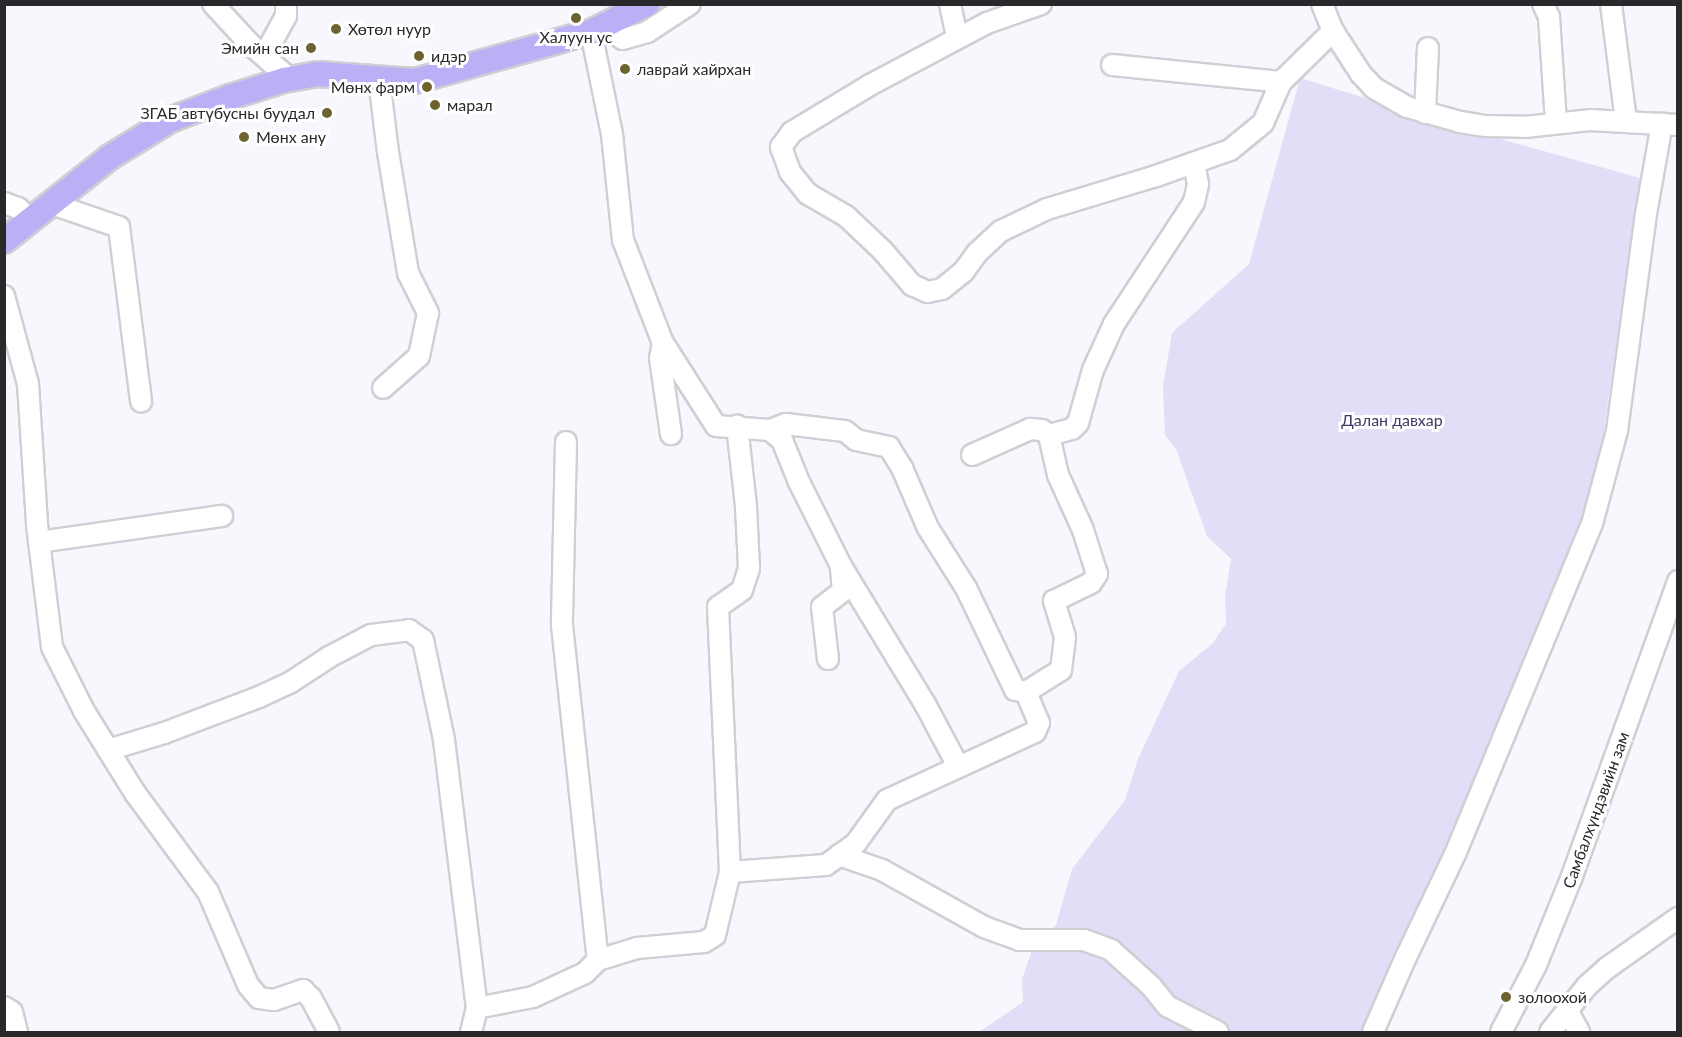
<!DOCTYPE html>
<html>
<head>
<meta charset="utf-8">
<style>
	body { margin:0 }
	#map { position:relative; width:1682px; height:1037px; overflow:hidden; background:#f7f7fd; font-family:Lato,sans-serif }
	div>[style] { position:absolute }
	.green>* { inset:0; background:#e1dff7 }
	.roads { filter:drop-shadow(2px 0 #cfcfd5) drop-shadow(-2px 0 #cfcfd5) drop-shadow(0 2px #cfcfd5) drop-shadow(0 -2px #cfcfd5) }
	.minor>* { height:20px; margin:-10px; padding:0 10px; transform-origin:10px; border-radius:10px; background:#fff }
	.major>* { height:24px; margin:-12px; padding:0 12px; transform-origin:12px; border-radius:12px; background:#bcaff5 }
	.dots>* { width:16px; height:16px; translate:-50% -50%; box-sizing:border-box; border:3px solid #fff; border-radius:50% }
	span { translate:-50% -50%; white-space:nowrap; text-align:center; line-height:1.15; -webkit-text-stroke:6px #fff; paint-order:stroke }
	.poi-label { font-size:16px; color:#29292b }
	.left { translate:0 -50%; text-align:left }
	.right { translate:-100% -50%; text-align:right }
	.park-label { font-size:16px; color:#3e3862 }
	.street-label { font-size:16px; color:#29292b }
	.frame { position:absolute; inset:0; border:6px solid #29292b; pointer-events:none }
</style>
</head>
<body>
<div id="map">
	<div class="green">
		<div style="clip-path:polygon(1300px 78px,1479px 133px,1640px 178px,1600px 458px,1592px 493px,1372px 1032px,979px 1032px,1023px 1002px,1022px 979px,1035px 942px,1056px 925px,1072px 869px,1125px 800px,1138px 759px,1179px 671px,1212px 644px,1226px 624px,1225px 597px,1231px 559px,1207px 536px,1176px 449px,1165px 435px,1163px 386px,1172px 333px,1249px 264px)"></div>
	</div>
	<div class="roads">
		<div class="minor">
			<div style="left:213px;top:4px;width:56px;rotate:47.2deg"></div>
			<div style="left:251px;top:45px;width:52px;rotate:41.1deg"></div>
			<div style="left:950px;top:4px;width:34px;rotate:78deg"></div>
			<div style="left:1041px;top:4px;width:57px;rotate:160.6deg"></div>
			<div style="left:987px;top:23px;width:132px;rotate:152.1deg"></div>
			<div style="left:870px;top:85px;width:91px;rotate:148.9deg"></div>
			<div style="left:792px;top:132px;width:19px;rotate:126deg"></div>
			<div style="left:781px;top:147px;width:27px;rotate:70deg"></div>
			<div style="left:790px;top:172px;width:28px;rotate:51deg"></div>
			<div style="left:808px;top:194px;width:44px;rotate:30.1deg"></div>
			<div style="left:846px;top:216px;width:51px;rotate:43.4deg"></div>
			<div style="left:883px;top:251px;width:45px;rotate:49.5deg"></div>
			<div style="left:912px;top:285px;width:17px;rotate:24deg"></div>
			<div style="left:928px;top:292px;width:14px;rotate:-12deg"></div>
			<div style="left:942px;top:289px;width:28px;rotate:-39deg"></div>
			<div style="left:964px;top:271px;width:22px;rotate:-54deg"></div>
			<div style="left:977px;top:253px;width:33px;rotate:-43deg"></div>
			<div style="left:1001px;top:231px;width:51px;rotate:-25.6deg"></div>
			<div style="left:1047px;top:209px;width:114px;rotate:-16.8deg"></div>
			<div style="left:1156px;top:176px;width:78px;rotate:-19.4deg"></div>
			<div style="left:1230px;top:150px;width:43px;rotate:-39.3deg"></div>
			<div style="left:1263px;top:123px;width:45px;rotate:-66.3deg"></div>
			<div style="left:1281px;top:82px;width:73px;rotate:-44.4deg"></div>
			<div style="left:1322px;top:4px;width:29px;rotate:68deg"></div>
			<div style="left:1333px;top:31px;width:51px;rotate:56.9deg"></div>
			<div style="left:1361px;top:74px;width:19px;rotate:47deg"></div>
			<div style="left:1374px;top:88px;width:38px;rotate:30deg"></div>
			<div style="left:1407px;top:107px;width:55px;rotate:15.8deg"></div>
			<div style="left:1460px;top:122px;width:26px;rotate:9deg"></div>
			<div style="left:1486px;top:126px;width:39px;rotate:1deg"></div>
			<div style="left:1525px;top:127px;width:65px;rotate:-6.1deg"></div>
			<div style="left:1590px;top:120px;width:88px;rotate:3.3deg"></div>
			<div style="left:1543px;top:4px;width:14px;rotate:65deg"></div>
			<div style="left:1549px;top:17px;width:105px;rotate:86.2deg"></div>
			<div style="left:1611px;top:4px;width:118px;rotate:82.7deg"></div>
			<div style="left:611px;top:23px;width:13px;rotate:63deg"></div>
			<div style="left:617px;top:35px;width:7px;rotate:34deg"></div>
			<div style="left:623px;top:39px;width:25px;rotate:-16deg"></div>
			<div style="left:647px;top:32px;width:51px;rotate:-33.1deg"></div>
			<div style="left:591px;top:32px;width:104px;rotate:78.4deg"></div>
			<div style="left:612px;top:134px;width:107px;rotate:84.1deg"></div>
			<div style="left:623px;top:240px;width:110px;rotate:68.8deg"></div>
			<div style="left:663px;top:343px;width:98px;rotate:57.4deg"></div>
			<div style="left:716px;top:426px;width:54px;rotate:4.2deg"></div>
			<div style="left:770px;top:430px;width:17px;rotate:-21deg"></div>
			<div style="left:786px;top:424px;width:59px;rotate:6.8deg"></div>
			<div style="left:845px;top:431px;width:14px;rotate:39deg"></div>
			<div style="left:856px;top:440px;width:34px;rotate:12deg"></div>
			<div style="left:889px;top:447px;width:25px;rotate:58deg"></div>
			<div style="left:902px;top:468px;width:65px;rotate:66.6deg"></div>
			<div style="left:928px;top:528px;width:71px;rotate:57.7deg"></div>
			<div style="left:966px;top:588px;width:113px;rotate:64.3deg"></div>
			<div style="left:1015px;top:690px;width:11px;rotate:10deg"></div>
			<div style="left:264px;top:56px;width:46px;rotate:-61.2deg"></div>
			<div style="left:286px;top:16px;width:12px;rotate:-90deg"></div>
			<div style="left:1112px;top:65px;width:170px;rotate:5.7deg"></div>
			<div style="left:379px;top:79px;width:74px;rotate:83deg"></div>
			<div style="left:388px;top:152px;width:123px;rotate:80.6deg"></div>
			<div style="left:408px;top:273px;width:45px;rotate:63.4deg"></div>
			<div style="left:428px;top:313px;width:44px;rotate:101.8deg"></div>
			<div style="left:419px;top:356px;width:48px;rotate:138.4deg"></div>
			<div style="left:1425px;top:113px;width:65px;rotate:-87.4deg"></div>
			<div style="left:4px;top:203px;width:15px;rotate:20deg"></div>
			<div style="left:18px;top:208px;width:18px;rotate:43deg"></div>
			<div style="left:52px;top:204px;width:71px;rotate:18.9deg"></div>
			<div style="left:119px;top:227px;width:176px;rotate:82.8deg"></div>
			<div style="left:4px;top:296px;width:91px;rotate:74.7deg"></div>
			<div style="left:28px;top:384px;width:141px;rotate:86.3deg"></div>
			<div style="left:37px;top:525px;width:123px;rotate:83deg"></div>
			<div style="left:52px;top:647px;width:72px;rotate:63.4deg"></div>
			<div style="left:84px;top:711px;width:97px;rotate:58.1deg"></div>
			<div style="left:135px;top:793px;width:123px;rotate:53.6deg"></div>
			<div style="left:208px;top:892px;width:101px;rotate:66.7deg"></div>
			<div style="left:248px;top:985px;width:17px;rotate:50deg"></div>
			<div style="left:259px;top:998px;width:15px;rotate:8deg"></div>
			<div style="left:274px;top:1000px;width:31px;rotate:-19deg"></div>
			<div style="left:303px;top:990px;width:11px;rotate:45deg"></div>
			<div style="left:311px;top:998px;width:38px;rotate:62deg"></div>
			<div style="left:663px;top:343px;width:15px;rotate:101deg"></div>
			<div style="left:660px;top:358px;width:77px;rotate:81.8deg"></div>
			<div style="left:770px;top:430px;width:16px;rotate:40deg"></div>
			<div style="left:782px;top:440px;width:45px;rotate:68deg"></div>
			<div style="left:799px;top:482px;width:94px;rotate:63.4deg"></div>
			<div style="left:841px;top:566px;width:162px;rotate:58.7deg"></div>
			<div style="left:925px;top:704px;width:70px;rotate:62deg"></div>
			<div style="left:566px;top:442px;width:183px;rotate:91.3deg"></div>
			<div style="left:562px;top:625px;width:337px;rotate:83.9deg"></div>
			<div style="left:972px;top:455px;width:64px;rotate:-24.1deg"></div>
			<div style="left:1030px;top:429px;width:12px;rotate:5deg"></div>
			<div style="left:1042px;top:430px;width:9px;rotate:36deg"></div>
			<div style="left:1049px;top:435px;width:24px;rotate:-15deg"></div>
			<div style="left:1072px;top:429px;width:8px;rotate:-45deg"></div>
			<div style="left:1078px;top:423px;width:55px;rotate:-74.2deg"></div>
			<div style="left:1093px;top:370px;width:51px;rotate:-65.5deg"></div>
			<div style="left:1114px;top:324px;width:146px;rotate:-56.7deg"></div>
			<div style="left:1194px;top:202px;width:18px;rotate:-77deg"></div>
			<div style="left:1198px;top:184px;width:20px;rotate:-101deg"></div>
			<div style="left:39px;top:542px;width:185px;rotate:-8.1deg"></div>
			<div style="left:828px;top:659px;width:52px;rotate:-96.6deg"></div>
			<div style="left:822px;top:607px;width:26px;rotate:-37deg"></div>
			<div style="left:843px;top:591px;width:23px;rotate:-95deg"></div>
			<div style="left:108px;top:750px;width:59px;rotate:-16.9deg"></div>
			<div style="left:164px;top:733px;width:102px;rotate:-20.8deg"></div>
			<div style="left:259px;top:697px;width:35px;rotate:-25deg"></div>
			<div style="left:291px;top:682px;width:45px;rotate:-33.3deg"></div>
			<div style="left:329px;top:657px;width:47px;rotate:-27.6deg"></div>
			<div style="left:371px;top:635px;width:38px;rotate:-7deg"></div>
			<div style="left:409px;top:630px;width:17px;rotate:36deg"></div>
			<div style="left:423px;top:640px;width:102px;rotate:78.1deg"></div>
			<div style="left:444px;top:740px;width:270px;rotate:83deg"></div>
			<div style="left:839px;top:855px;width:46px;rotate:19.2deg"></div>
			<div style="left:882px;top:870px;width:117px;rotate:29.2deg"></div>
			<div style="left:984px;top:927px;width:37px;rotate:20deg"></div>
			<div style="left:1019px;top:940px;width:65px"></div>
			<div style="left:1084px;top:940px;width:29px;rotate:20deg"></div>
			<div style="left:1111px;top:950px;width:54px;rotate:42deg"></div>
			<div style="left:1151px;top:986px;width:26px;rotate:51deg"></div>
			<div style="left:1167px;top:1006px;width:57px;rotate:27deg"></div>
			<div style="left:730px;top:872px;width:96px;rotate:-4.2deg"></div>
			<div style="left:826px;top:865px;width:37px;rotate:-36deg"></div>
			<div style="left:856px;top:843px;width:53px;rotate:-54.2deg"></div>
			<div style="left:887px;top:800px;width:163px;rotate:-24.7deg"></div>
			<div style="left:1035px;top:732px;width:10px;rotate:-66deg"></div>
			<div style="left:1039px;top:723px;width:34px;rotate:-113deg"></div>
			<div style="left:1026px;top:692px;width:41px;rotate:-32.2deg"></div>
			<div style="left:1061px;top:670px;width:33px;rotate:-83deg"></div>
			<div style="left:1065px;top:637px;width:38px;rotate:-107deg"></div>
			<div style="left:1054px;top:601px;width:41px;rotate:-25.9deg"></div>
			<div style="left:1091px;top:583px;width:11px;rotate:-56deg"></div>
			<div style="left:1097px;top:574px;width:46px;rotate:-107.7deg"></div>
			<div style="left:1083px;top:530px;width:60px;rotate:-114.4deg"></div>
			<div style="left:1058px;top:475px;width:41px;rotate:-102.7deg"></div>
			<div style="left:4px;top:1007px;width:9px;rotate:32deg"></div>
			<div style="left:12px;top:1012px;width:21px;rotate:76deg"></div>
			<div style="left:1567px;top:1010px;width:25px;rotate:61deg"></div>
			<div style="left:471px;top:1032px;width:25px;rotate:-76deg"></div>
			<div style="left:477px;top:1008px;width:57px;rotate:-11.1deg"></div>
			<div style="left:533px;top:997px;width:57px;rotate:-24.8deg"></div>
			<div style="left:585px;top:973px;width:18px;rotate:-45deg"></div>
			<div style="left:598px;top:960px;width:41px;rotate:-17.1deg"></div>
			<div style="left:637px;top:948px;width:67px;rotate:-5.1deg"></div>
			<div style="left:704px;top:942px;width:13px;rotate:-32deg"></div>
			<div style="left:715px;top:935px;width:65px;rotate:-76.6deg"></div>
			<div style="left:730px;top:872px;width:265px;rotate:-92.6deg"></div>
			<div style="left:718px;top:607px;width:29px;rotate:-35deg"></div>
			<div style="left:742px;top:590px;width:23px;rotate:-72deg"></div>
			<div style="left:749px;top:568px;width:62px;rotate:-92.8deg"></div>
			<div style="left:746px;top:506px;width:81px;rotate:-96.4deg"></div>
			<div style="left:1373px;top:1032px;width:82px;rotate:-66.3deg"></div>
			<div style="left:1406px;top:957px;width:116px;rotate:-64.5deg"></div>
			<div style="left:1456px;top:852px;width:355px;rotate:-67.5deg"></div>
			<div style="left:1592px;top:524px;width:96px;rotate:-75deg"></div>
			<div style="left:1617px;top:431px;width:219px;rotate:-82.4deg"></div>
			<div style="left:1646px;top:214px;width:92px;rotate:-80deg"></div>
			<div style="left:1501px;top:1032px;width:76px;rotate:-62.4deg"></div>
			<div style="left:1536px;top:965px;width:93px;rotate:-67.9deg"></div>
			<div style="left:1571px;top:879px;width:317px;rotate:-70.2deg"></div>
			<div style="left:1550px;top:1032px;width:59px;rotate:-51.2deg"></div>
			<div style="left:1587px;top:986px;width:27px;rotate:-42deg"></div>
			<div style="left:1607px;top:968px;width:87px;rotate:-35.2deg"></div>
		</div>
		<div class="major">
			<div style="left:4px;top:241px;width:135px;rotate:-38.4deg"></div>
			<div style="left:110px;top:157px;width:70px;rotate:-31.7deg"></div>
			<div style="left:170px;top:120px;width:64px;rotate:-21deg"></div>
			<div style="left:230px;top:97px;width:57px;rotate:-17.5deg"></div>
			<div style="left:284px;top:80px;width:35px;rotate:-10deg"></div>
			<div style="left:318px;top:74px;width:97px;rotate:4.1deg"></div>
			<div style="left:415px;top:81px;width:183px;rotate:-15.6deg"></div>
			<div style="left:591px;top:32px;width:63px;rotate:-26.6deg"></div>
		</div>
	</div>
	<div class="dots">
		<div style="left:576px;top:18px;background:#6c632f"></div>
		<div style="left:336px;top:29px;background:#6c632f"></div>
		<div style="left:311px;top:48px;background:#6c632f"></div>
		<div style="left:419px;top:56px;background:#6c632f"></div>
		<div style="left:625px;top:69px;background:#6c632f"></div>
		<div style="left:427px;top:87px;background:#6c632f"></div>
		<div style="left:435px;top:105px;background:#6c632f"></div>
		<div style="left:327px;top:113px;background:#6c632f"></div>
		<div style="left:244px;top:137px;background:#6c632f"></div>
		<div style="left:1506px;top:997px;background:#6c632f"></div>
	</div>
	<div class="poi-label">
		<span class="left" style="left:348px;top:29px">Хөтөл нуур</span>
		<span style="left:576px;top:37px">Халуун ус</span>
		<span class="right" style="left:299px;top:48px">Эмийн сан</span>
		<span class="left" style="left:431px;top:56px">идэр</span>
		<span class="left" style="left:637px;top:69px">лаврай хайрхан</span>
		<span class="right" style="left:415px;top:87px">Мөнх фарм</span>
		<span class="left" style="left:447px;top:105px">марал</span>
		<span class="right" style="left:315px;top:113px">ЗГАБ автүбусны буудал</span>
		<span class="left" style="left:256px;top:137px">Мөнх ану</span>
		<span class="left" style="left:1518px;top:997px">золоохой</span>
	</div>
	<div class="park-label">
		<span style="left:1392px;top:420px">Далан давхар</span>
	</div>
	<div class="street-label">
		<span style="left:1596px;top:810px;rotate:-70deg">Самбалхүндэвийн зам</span>
	</div>
	<div class="frame"></div>
</div>
</body>
</html>
